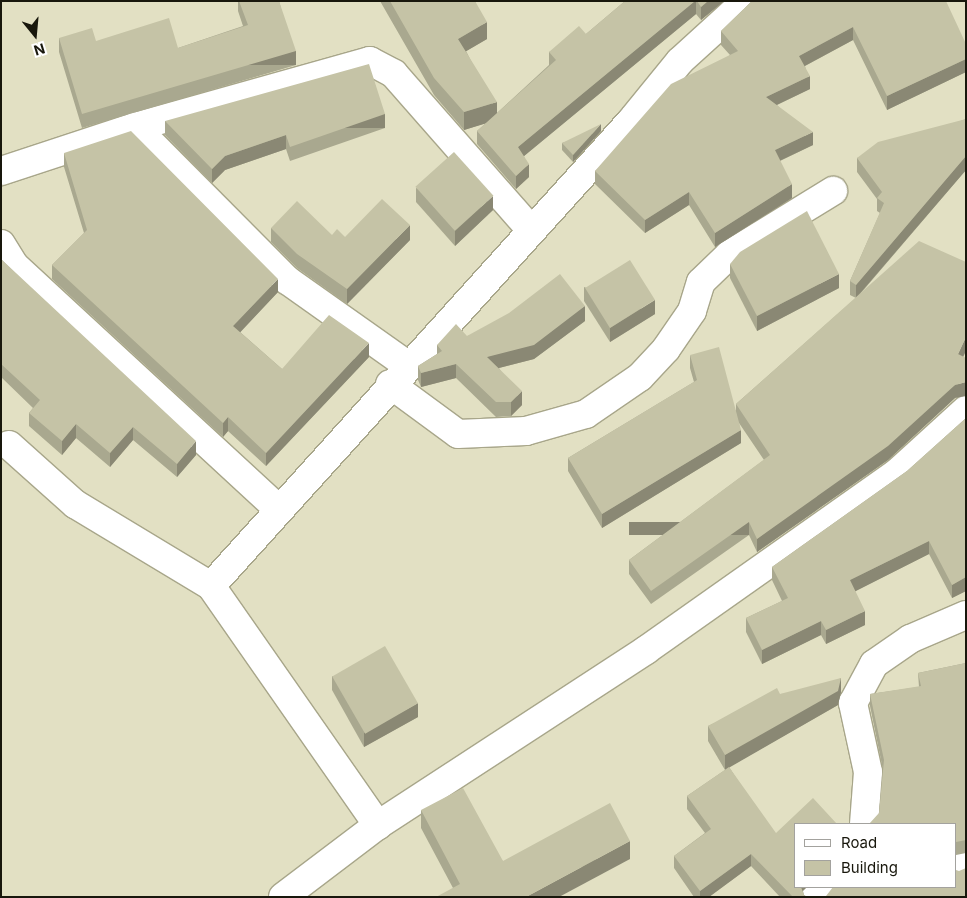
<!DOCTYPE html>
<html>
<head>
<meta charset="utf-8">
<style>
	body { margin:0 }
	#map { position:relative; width:967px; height:898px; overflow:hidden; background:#e2e0c3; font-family:Inter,sans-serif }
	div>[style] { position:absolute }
	.roads { filter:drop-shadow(1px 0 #a8a68a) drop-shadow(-1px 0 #a8a68a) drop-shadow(0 1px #a8a68a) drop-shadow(0 -1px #a8a68a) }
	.street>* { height:28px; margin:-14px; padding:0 14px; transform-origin:14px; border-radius:14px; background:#fff }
	.secondary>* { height:28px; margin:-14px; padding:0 14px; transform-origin:14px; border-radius:14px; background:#fff }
	.wall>* { inset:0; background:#a9a88f }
	.shaded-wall>* { inset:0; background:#8a8874; transform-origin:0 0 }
	.building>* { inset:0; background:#c5c3a6; transform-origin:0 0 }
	span { translate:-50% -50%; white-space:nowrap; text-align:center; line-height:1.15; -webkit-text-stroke:5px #fff; paint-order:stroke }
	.frame { position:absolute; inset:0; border:2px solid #18170c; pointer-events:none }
	.legend { position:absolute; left:794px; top:823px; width:162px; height:65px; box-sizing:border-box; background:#fff; border:1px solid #a3a29e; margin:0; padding:6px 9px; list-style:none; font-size:15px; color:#18170c }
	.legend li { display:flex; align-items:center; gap:10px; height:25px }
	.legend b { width:25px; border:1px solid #a3a29e }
	.north { position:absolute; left:10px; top:10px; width:50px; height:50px; -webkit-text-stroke:4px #fff; paint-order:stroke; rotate:163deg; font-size:14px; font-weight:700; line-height:20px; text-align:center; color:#18170c }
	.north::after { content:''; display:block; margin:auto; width:18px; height:22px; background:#18170c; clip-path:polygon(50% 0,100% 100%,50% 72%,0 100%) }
</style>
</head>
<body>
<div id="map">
	<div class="roads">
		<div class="street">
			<div style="left:135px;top:127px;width:216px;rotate:45.2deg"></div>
			<div style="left:287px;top:280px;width:147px;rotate:35.3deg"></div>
			<div style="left:1px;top:171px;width:141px;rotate:-18.2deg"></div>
			<div style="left:135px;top:127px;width:244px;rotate:-15.7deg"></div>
			<div style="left:370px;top:61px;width:27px;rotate:28deg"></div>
			<div style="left:394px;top:74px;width:208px;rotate:48.7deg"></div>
			<div style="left:1px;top:244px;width:26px;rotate:58deg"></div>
			<div style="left:15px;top:266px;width:357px;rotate:42.7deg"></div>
			<div style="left:390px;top:384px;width:84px;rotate:36.3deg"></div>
			<div style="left:458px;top:434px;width:68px;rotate:-2.5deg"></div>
			<div style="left:526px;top:431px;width:62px;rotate:-15.8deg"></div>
			<div style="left:586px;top:414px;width:65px;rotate:-34.4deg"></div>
			<div style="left:640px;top:377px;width:38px;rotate:-47deg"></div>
			<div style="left:666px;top:349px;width:46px;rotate:-55.6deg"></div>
			<div style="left:692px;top:311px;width:30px;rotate:-73deg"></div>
			<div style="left:701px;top:282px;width:40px;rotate:-44deg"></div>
			<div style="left:730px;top:254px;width:121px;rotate:-31.5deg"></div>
			<div style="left:9px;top:445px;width:89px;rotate:41.8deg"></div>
			<div style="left:75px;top:504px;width:159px;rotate:31.1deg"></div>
			<div style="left:211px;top:586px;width:292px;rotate:55.1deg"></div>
			<div style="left:211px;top:586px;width:627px;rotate:-47.91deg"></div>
			<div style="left:631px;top:121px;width:77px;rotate:-50.8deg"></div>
			<div style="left:680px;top:61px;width:89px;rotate:-42.3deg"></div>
			<div style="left:864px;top:824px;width:52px;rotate:-85.6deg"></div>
			<div style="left:868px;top:772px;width:71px;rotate:-102.3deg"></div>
			<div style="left:853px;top:703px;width:44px;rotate:-61.7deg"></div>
			<div style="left:874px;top:664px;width:44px;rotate:-34.8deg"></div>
			<div style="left:910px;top:639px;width:61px;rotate:-23.2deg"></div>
			<div style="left:956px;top:868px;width:10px;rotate:-11deg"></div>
			<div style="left:815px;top:897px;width:14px;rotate:-45deg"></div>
		</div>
		<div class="secondary">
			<div style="left:283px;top:897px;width:119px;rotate:-37.2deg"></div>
			<div style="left:378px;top:825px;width:320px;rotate:-33.1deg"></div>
			<div style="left:646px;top:650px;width:309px;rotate:-35.2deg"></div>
			<div style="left:898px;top:472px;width:92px;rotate:-42.4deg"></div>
		</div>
	</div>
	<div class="wall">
		<div style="clip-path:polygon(238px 1px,279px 1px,296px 65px,82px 128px,59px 52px,59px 38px,96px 41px,178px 48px,243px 26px,238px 11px)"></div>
		<div style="clip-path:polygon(380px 1px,475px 1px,487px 39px,466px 51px,497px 113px,549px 65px,549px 52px,586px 34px,625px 1px,724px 1px,701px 20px,696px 14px,524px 156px,529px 177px,516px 189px,477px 144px,477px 131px,486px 123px,464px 130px,434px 95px)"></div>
		<div style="clip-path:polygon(752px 1px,966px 44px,966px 72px,887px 110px,853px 40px,805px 66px,810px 89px,777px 105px,813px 145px,780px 161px,792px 198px,715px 247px,689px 205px,645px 233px,595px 184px,595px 171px,730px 55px,721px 45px,721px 31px)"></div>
		<div style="clip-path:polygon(966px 119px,966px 170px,861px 293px,963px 357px,955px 398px,888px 460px,757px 552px,749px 535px,651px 604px,629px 574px,629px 560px,764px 460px,739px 423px,741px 443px,602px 528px,568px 471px,568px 458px,694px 382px,690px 368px,690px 355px,736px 411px,736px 404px,856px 298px,850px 295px,850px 281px,880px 213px,877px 211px,877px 199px,857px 172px,857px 158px)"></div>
		<div style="clip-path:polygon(165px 121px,385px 128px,290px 161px,286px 149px,225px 170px,212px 183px,165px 135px)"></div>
		<div style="clip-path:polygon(601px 131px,573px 162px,562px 150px,562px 143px)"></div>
		<div style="clip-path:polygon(64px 153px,278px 292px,240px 332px,282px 369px,369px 357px,266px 466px,228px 431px,223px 437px,52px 279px,52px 265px,84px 233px,64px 167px)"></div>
		<div style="clip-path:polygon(416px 188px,493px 210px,455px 246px,416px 202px)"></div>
		<div style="clip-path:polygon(271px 228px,332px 235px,345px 237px,410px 240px,347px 304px,297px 268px,271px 242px)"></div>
		<div style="clip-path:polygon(1px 259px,196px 455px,177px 477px,133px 440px,110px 467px,76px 438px,62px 455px,29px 426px,29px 413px,33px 408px,1px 377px)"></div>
		<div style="clip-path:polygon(730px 264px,839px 288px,757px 331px,730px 278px)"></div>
		<div style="clip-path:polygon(584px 287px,655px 314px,610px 342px,584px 301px)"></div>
		<div style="clip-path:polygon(585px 321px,534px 359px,499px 368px,522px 405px,511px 416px,496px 417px,456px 378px,421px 387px,418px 380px,418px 366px,437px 354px,437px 345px,467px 336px)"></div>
		<div style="clip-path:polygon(966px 418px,966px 591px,952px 598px,929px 554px,855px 591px,865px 625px,826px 644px,821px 635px,762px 664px,746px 632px,746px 618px,782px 601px,772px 580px,772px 567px,907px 471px)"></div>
		<div style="clip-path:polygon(966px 663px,966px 853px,956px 855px,956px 824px,879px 813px,883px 770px,870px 706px,870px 694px,919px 687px,918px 673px)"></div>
		<div style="clip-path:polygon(332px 676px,418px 717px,364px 747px,332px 690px)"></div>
		<div style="clip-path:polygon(841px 692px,838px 705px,729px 767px,807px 887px,803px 891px,804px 895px,807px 897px,780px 897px,751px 866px,709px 897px,694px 897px,674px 868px,674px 856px,705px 833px,687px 809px,687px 796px,725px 770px,708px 741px,708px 726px,780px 694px)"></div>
		<div style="clip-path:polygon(421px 810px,503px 861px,630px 859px,453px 888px,421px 828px)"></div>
	</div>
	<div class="shaded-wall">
		<div style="clip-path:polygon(695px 1px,696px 1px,696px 14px,518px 161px,518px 147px)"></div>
		<div style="clip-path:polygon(708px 1px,724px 1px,701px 20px,701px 7px)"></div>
		<div style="clip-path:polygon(487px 22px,487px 39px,458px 56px,458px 39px)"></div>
		<div style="clip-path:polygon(853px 27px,853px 40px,799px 69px,799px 56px)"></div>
		<div style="left:296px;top:51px;width:14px;height:223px;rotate:90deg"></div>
		<div style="clip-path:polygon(966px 59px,966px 72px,887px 110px,887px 96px)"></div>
		<div style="clip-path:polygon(810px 76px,810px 89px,766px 110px,766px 97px)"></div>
		<div style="clip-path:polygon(497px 102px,497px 120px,464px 130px,464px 112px)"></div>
		<div style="left:385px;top:114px;width:14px;height:101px;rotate:90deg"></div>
		<div style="clip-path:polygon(601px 124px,601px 131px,573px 162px,573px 155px)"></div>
		<div style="clip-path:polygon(813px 132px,813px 145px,775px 163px,775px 150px)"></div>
		<div style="clip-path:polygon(286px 135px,286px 149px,225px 170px,212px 183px,212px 169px,225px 156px)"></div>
		<div style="clip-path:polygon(966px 156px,966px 170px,856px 298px,856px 285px)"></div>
		<div style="clip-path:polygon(529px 164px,529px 177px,516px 189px,516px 176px)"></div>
		<div style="clip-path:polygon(792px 184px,792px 198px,715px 247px,715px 233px)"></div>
		<div style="clip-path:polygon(689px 192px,689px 205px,645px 233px,645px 220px)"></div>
		<div style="clip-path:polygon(493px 196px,493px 210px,455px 246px,455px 231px)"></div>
		<div style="clip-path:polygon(410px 225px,410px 240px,347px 304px,347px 289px)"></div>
		<div style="clip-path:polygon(839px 274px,839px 288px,757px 331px,757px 316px)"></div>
		<div style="clip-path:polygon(278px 279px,278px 292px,233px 340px,233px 326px)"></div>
		<div style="clip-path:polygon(655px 300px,655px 314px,610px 342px,610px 328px)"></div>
		<div style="clip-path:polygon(585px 306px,585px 321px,534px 359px,487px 371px,487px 357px)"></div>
		<div style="clip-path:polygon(966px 337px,966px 351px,958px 368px,958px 354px)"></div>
		<div style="clip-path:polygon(369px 343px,369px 357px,266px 466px,266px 453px)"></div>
		<div style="clip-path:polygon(456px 364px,456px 378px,421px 387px,421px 373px)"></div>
		<div style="clip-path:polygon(966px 382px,966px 396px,955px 398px,888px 460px,757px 552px,757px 539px,955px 385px)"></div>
		<div style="clip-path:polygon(522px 391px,522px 405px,511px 416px,511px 402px)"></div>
		<div style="clip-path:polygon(228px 417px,228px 431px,223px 437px,223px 423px)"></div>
		<div style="clip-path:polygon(76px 424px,76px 438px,62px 455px,62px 441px)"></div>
		<div style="clip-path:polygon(133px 427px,133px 440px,110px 467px,110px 453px)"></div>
		<div style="clip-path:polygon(741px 430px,741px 443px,602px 528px,602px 514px)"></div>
		<div style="clip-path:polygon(196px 441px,196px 455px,177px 477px,177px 464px)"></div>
		<div style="left:749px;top:522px;width:13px;height:120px;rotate:90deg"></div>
		<div style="clip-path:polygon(929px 541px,929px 554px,850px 594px,850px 580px)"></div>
		<div style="clip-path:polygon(966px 577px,966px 591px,952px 598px,952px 585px)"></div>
		<div style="clip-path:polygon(865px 611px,865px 625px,826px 644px,826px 630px)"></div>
		<div style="clip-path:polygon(821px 621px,821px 635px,762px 664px,762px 650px)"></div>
		<div style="clip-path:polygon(841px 678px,841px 692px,838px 705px,725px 770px,725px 755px)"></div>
		<div style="clip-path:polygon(418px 703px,418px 717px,364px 747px,364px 733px)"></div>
		<div style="clip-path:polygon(630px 841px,630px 859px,559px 897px,526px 897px)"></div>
		<div style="clip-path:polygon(751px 854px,751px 866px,709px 897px,700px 897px,700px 891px)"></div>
		<div style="clip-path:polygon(800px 887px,807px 887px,800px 893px)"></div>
	</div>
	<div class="building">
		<div style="clip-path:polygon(239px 1px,279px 1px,296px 51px,82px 114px,59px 38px,92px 28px,96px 41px,169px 18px,178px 48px,248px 25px)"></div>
		<div style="clip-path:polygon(390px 1px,475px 1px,487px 22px,458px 39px,497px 102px,464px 112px,434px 78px)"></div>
		<div style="clip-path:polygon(625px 1px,695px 1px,518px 147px,529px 164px,516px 176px,477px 131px,556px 60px,549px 52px,579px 26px,586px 34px)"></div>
		<div style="clip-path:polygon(697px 1px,708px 1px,701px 7px)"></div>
		<div style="clip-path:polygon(752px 1px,946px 1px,966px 44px,966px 59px,887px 96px,853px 27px,799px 56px,810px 76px,766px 97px,813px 132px,775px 150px,792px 184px,715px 233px,689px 192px,645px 220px,595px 171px,671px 84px,738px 51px,721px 31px)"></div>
		<div style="clip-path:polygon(369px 64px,385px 114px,290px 147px,286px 135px,225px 156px,212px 169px,165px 121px)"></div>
		<div style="clip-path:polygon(966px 119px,966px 156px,856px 285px,850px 281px,884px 203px,877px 198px,882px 192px,857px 158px,878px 142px)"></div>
		<div style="clip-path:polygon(601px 124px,573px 155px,562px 143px)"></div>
		<div style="clip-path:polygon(131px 131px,278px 279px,233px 326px,282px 369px,329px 315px,369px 343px,266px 453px,228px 417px,223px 423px,52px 265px,87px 230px,64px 153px)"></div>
		<div style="left:454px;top:152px;width:59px;height:52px;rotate:48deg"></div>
		<div style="clip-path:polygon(382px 199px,410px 225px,347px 289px,297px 254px,271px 228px,297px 201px,332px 235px,337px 229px,345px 237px)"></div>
		<div style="clip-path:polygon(807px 211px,839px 274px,757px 316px,730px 264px,740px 252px)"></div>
		<div style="clip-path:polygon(919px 241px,966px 262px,966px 337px,958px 354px,966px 358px,966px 382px,955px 385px,888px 446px,757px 539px,749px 522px,651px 591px,629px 560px,770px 455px,736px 404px)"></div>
		<div style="clip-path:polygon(1px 259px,196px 441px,177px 464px,133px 427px,110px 453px,76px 424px,62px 441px,29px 413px,40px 400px,1px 364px)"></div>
		<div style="left:630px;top:260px;width:47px;height:53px;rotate:58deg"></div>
		<div style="clip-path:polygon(560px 274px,585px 306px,534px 345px,487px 357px,522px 391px,511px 402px,496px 402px,456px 364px,421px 373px,418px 366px,442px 351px,437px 345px,456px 324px,467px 336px,509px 313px)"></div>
		<div style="clip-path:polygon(719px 347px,741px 430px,602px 514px,568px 458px,697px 380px,690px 355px)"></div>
		<div style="clip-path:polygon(966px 418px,966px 577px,952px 585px,929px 541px,850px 580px,865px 611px,826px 630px,821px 621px,762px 650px,746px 618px,788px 598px,772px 567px,907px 471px)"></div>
		<div style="left:385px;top:646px;width:66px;height:61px;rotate:60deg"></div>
		<div style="clip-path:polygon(966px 663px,966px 840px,956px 842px,956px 824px,869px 824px,879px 813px,884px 760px,870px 694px,921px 686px,918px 673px)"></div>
		<div style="clip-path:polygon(841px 678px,838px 691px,725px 755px,708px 726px,777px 688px,780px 694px)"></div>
		<div style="clip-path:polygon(729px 767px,776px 833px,813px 798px,837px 824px,796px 824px,796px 887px,801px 887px,804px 895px,807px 897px,793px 897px,751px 854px,700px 891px,674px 856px,711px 829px,687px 796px)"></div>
		<div style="clip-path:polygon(463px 788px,503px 861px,610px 803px,630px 841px,526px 897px,436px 897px,460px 884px,421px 810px)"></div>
		<div style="clip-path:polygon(966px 868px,966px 897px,822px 897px,826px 896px,833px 887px,956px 887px,956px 870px,959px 871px)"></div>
	</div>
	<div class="frame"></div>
	<ul class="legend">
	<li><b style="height:6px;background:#fff"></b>Road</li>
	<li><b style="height:14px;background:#c5c3a6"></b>Building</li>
	</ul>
	<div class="north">N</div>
</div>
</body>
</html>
